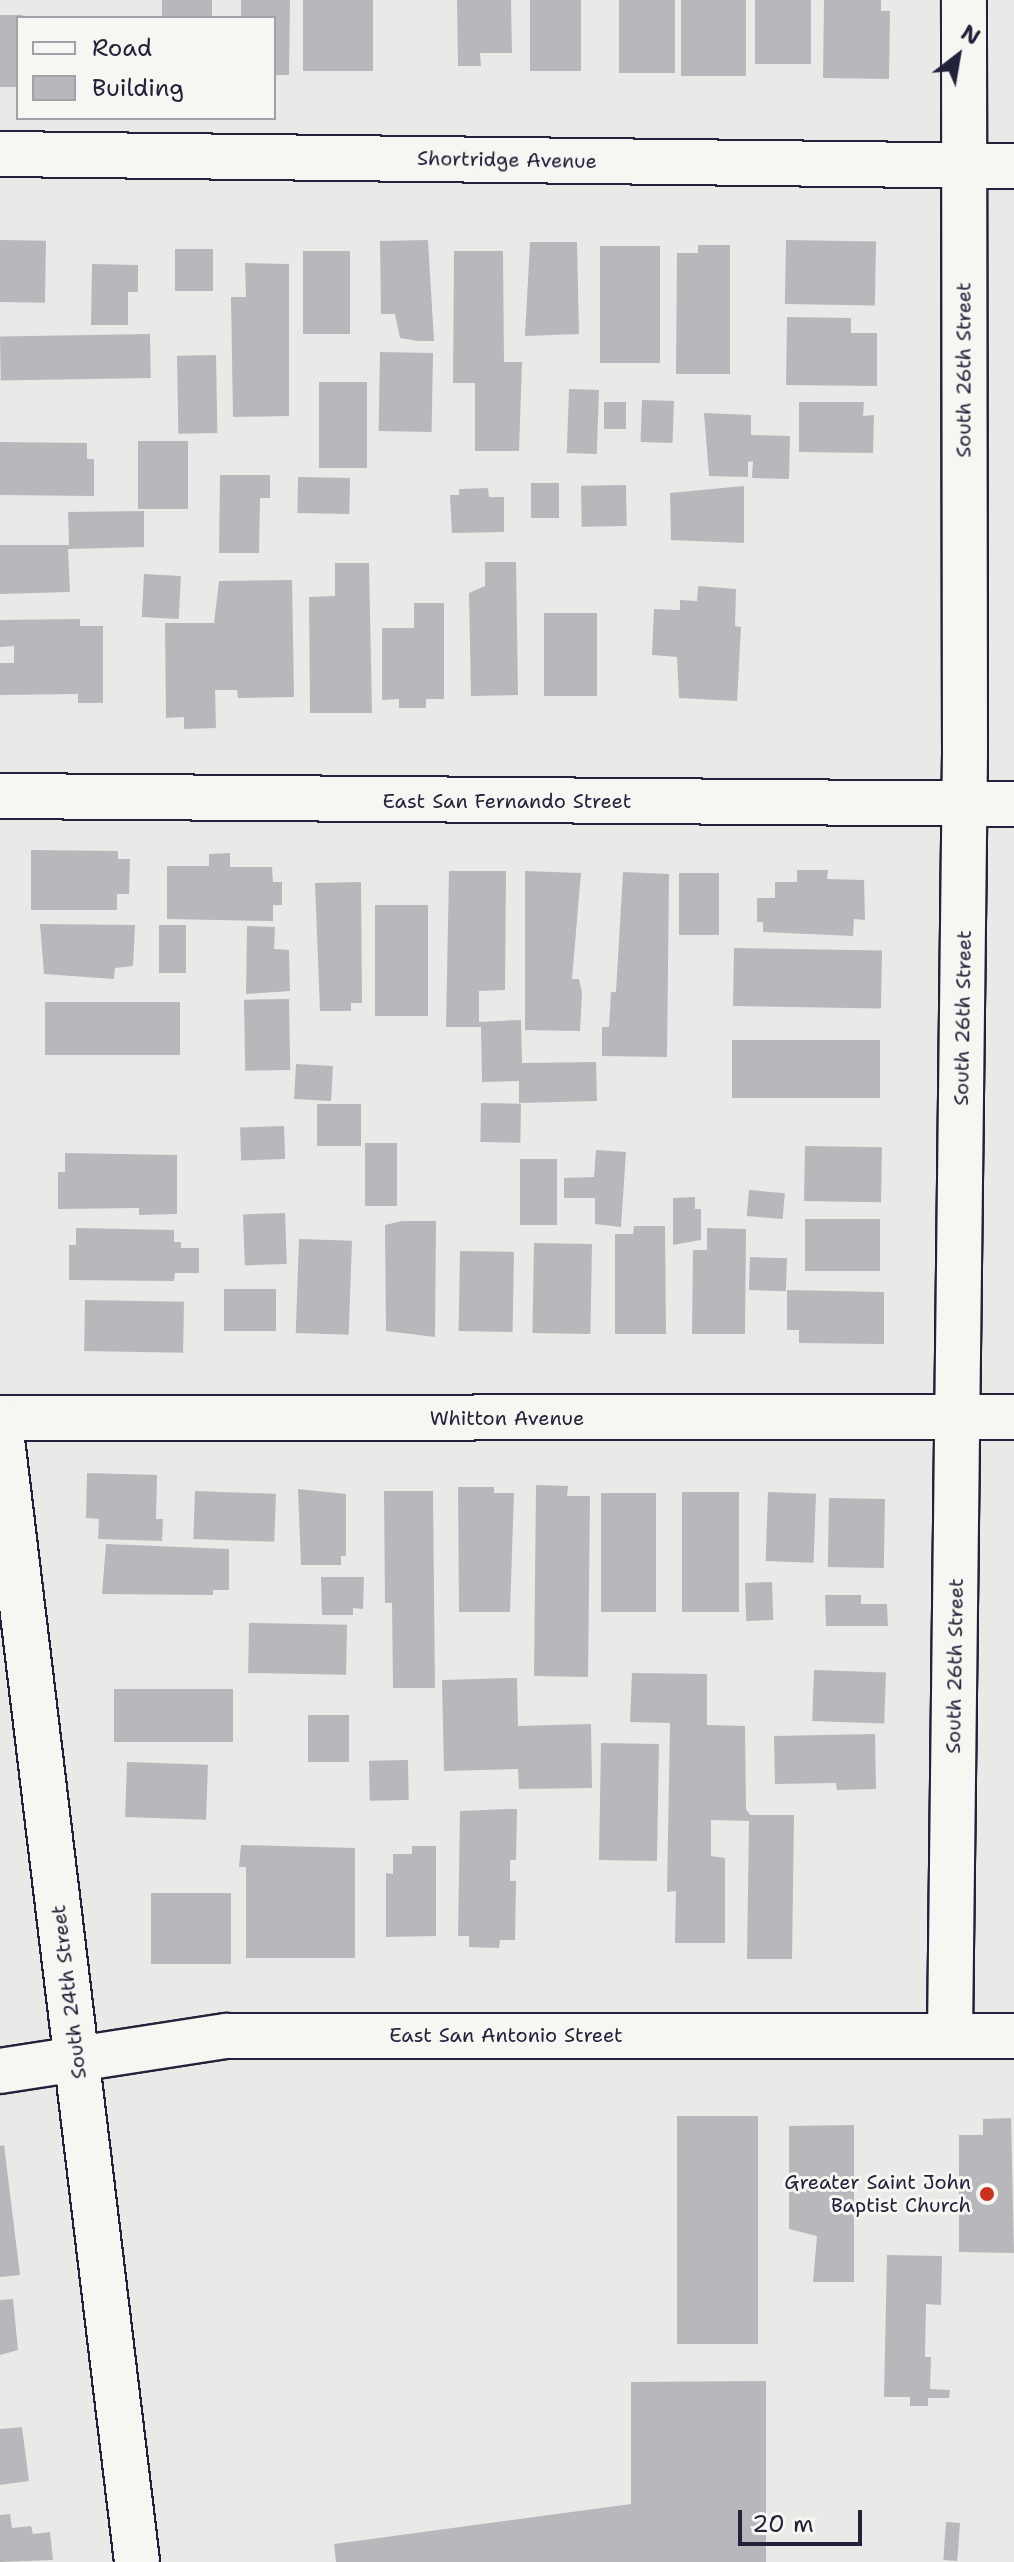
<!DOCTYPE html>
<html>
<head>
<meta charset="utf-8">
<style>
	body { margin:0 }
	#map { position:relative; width:1014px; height:2562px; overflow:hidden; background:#e9e9e7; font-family:"Shantell Sans",sans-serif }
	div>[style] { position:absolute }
	.building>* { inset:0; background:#b8b8bc; transform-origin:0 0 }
	.roads { filter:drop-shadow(2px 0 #22223b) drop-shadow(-2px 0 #22223b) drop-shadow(0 2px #22223b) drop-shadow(0 -2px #22223b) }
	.minor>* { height:44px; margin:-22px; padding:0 22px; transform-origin:22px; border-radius:22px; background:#f6f6f2 }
	.major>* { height:44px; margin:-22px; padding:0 22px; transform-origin:22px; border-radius:22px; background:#f6f6f2 }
	.dots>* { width:22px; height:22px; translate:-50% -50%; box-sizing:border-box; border:4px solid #f6f6f2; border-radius:50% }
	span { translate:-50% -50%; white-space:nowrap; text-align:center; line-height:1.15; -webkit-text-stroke:6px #f6f6f2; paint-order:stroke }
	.street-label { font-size:20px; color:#22223b }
	.poi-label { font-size:20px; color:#22223b }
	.right { translate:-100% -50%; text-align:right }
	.legend { position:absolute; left:16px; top:16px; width:260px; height:104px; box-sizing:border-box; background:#f6f6f2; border:2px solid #a1a1a9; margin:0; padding:10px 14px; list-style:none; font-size:24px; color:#22223b }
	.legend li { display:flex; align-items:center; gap:16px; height:40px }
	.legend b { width:40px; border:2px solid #a1a1a9 }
	.north { position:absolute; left:918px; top:16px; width:80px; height:80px; -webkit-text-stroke:6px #f6f6f2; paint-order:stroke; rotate:31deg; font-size:22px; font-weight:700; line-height:32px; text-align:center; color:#22223b }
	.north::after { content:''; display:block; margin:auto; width:28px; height:36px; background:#22223b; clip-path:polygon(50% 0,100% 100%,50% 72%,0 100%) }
	.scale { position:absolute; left:738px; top:2510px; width:124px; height:36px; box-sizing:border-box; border:4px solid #22223b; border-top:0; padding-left:10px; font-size:24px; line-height:28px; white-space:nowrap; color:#22223b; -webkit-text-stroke:6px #f6f6f2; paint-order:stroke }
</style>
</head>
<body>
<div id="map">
	<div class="building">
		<div style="left:162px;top:0;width:50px;height:18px"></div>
		<div style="clip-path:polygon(241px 0,290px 0,289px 75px,274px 75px,274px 18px,241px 18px)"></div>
		<div style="left:303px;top:0;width:70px;height:71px"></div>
		<div style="clip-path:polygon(457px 0,511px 0,512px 53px,480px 53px,481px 66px,458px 66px)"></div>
		<div style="left:530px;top:0;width:51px;height:71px"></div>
		<div style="left:619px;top:0;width:56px;height:73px"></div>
		<div style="left:681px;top:0;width:65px;height:76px"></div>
		<div style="left:755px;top:0;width:56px;height:64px"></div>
		<div style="clip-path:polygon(824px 0,881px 0,881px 11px,890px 11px,889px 79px,823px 78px)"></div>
		<div style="clip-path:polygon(0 15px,24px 15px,18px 18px,18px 87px,0 87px)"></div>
		<div style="left:0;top:240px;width:46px;height:62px;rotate:1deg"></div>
		<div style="clip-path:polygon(428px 240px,434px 341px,418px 341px,400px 338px,395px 314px,381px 314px,380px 241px)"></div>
		<div style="left:786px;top:240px;width:90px;height:64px;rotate:1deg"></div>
		<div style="clip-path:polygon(530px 242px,577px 242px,579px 334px,525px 336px)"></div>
		<div style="clip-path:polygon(698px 245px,730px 245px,730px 374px,676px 374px,677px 253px,698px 253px)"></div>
		<div style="left:600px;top:246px;width:60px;height:117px"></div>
		<div style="left:175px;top:249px;width:38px;height:42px"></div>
		<div style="left:303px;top:251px;width:47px;height:83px"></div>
		<div style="clip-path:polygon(454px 251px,503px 251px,504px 362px,522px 362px,519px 451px,475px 451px,475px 383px,453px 383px)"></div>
		<div style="clip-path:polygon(245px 263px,289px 264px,289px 416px,233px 417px,231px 297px,246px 297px)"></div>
		<div style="clip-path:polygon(92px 264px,138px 265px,138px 292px,128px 292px,128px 325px,91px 325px)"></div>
		<div style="clip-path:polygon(787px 317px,851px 318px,851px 333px,877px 333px,877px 386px,786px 385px)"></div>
		<div style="left:150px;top:334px;width:44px;height:150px;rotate:89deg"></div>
		<div style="left:380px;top:352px;width:53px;height:79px;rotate:1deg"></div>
		<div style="left:216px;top:355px;width:78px;height:39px;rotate:89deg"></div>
		<div style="left:319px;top:382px;width:48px;height:86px"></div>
		<div style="left:569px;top:389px;width:30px;height:64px;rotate:2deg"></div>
		<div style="left:642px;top:400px;width:32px;height:42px;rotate:2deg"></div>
		<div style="left:604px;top:402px;width:22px;height:27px"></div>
		<div style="clip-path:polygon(799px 402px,864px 402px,863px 416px,874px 415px,873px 453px,799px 452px)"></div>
		<div style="clip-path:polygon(704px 413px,751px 415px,751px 435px,790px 436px,789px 479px,752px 478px,753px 461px,748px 462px,748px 477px,709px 476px)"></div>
		<div style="left:138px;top:441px;width:50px;height:68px"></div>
		<div style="clip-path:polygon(0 442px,87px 443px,87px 459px,94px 459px,94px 496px,0 495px)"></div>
		<div style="clip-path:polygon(220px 475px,270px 475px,270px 498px,260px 498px,259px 553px,219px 553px)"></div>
		<div style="left:298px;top:477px;width:52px;height:36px;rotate:1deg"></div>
		<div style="left:531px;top:483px;width:28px;height:35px"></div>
		<div style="left:626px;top:485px;width:41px;height:45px;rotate:89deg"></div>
		<div style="clip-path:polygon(744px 486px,744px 543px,671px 540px,670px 493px)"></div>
		<div style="clip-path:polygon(488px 488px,489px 497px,504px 497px,504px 532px,452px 533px,450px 495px,459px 495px,459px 489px)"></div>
		<div style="clip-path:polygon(144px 511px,144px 547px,68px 549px,70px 592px,0 594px,0 545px,69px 545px,68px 512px)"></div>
		<div style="clip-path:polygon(485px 562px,516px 562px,518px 695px,471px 696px,469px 593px,485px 586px)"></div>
		<div style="clip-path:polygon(335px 563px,369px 563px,372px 713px,310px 713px,309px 597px,335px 596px)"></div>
		<div style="left:144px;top:574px;width:37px;height:43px;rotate:3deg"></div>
		<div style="clip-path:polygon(292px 580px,294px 697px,238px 698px,237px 690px,215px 690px,216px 728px,184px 729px,184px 717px,166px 718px,165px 623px,214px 623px,219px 581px)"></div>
		<div style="clip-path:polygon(698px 586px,736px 589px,735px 626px,741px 627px,737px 701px,679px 698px,677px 657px,652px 655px,654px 609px,680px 610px,680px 600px,697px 601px)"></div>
		<div style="clip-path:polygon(414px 603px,444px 603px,444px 699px,426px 699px,426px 708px,399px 708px,399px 699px,382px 700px,382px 628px,414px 628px)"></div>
		<div style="left:544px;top:613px;width:53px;height:83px"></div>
		<div style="clip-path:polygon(80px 619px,80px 626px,103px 626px,103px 703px,78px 703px,78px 694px,0 695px,0 663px,14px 663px,14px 646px,0 647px,0 620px)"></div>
		<div style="clip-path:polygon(31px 850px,118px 851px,118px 859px,130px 859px,129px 894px,117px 894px,117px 910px,31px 910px)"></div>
		<div style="clip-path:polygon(230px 853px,230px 867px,272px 867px,273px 882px,282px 882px,282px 905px,273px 905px,273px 921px,167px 919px,167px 866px,209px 866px,209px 854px)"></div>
		<div style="clip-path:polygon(797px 870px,828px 870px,827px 879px,864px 880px,865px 920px,854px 919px,853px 936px,763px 932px,763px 922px,757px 922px,757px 898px,775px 898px,775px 882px,797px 882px)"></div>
		<div style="clip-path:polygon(449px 871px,506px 871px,505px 990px,479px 991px,479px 1022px,521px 1020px,522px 1063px,596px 1062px,597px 1101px,519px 1103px,519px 1081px,482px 1082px,481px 1027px,446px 1027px)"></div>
		<div style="clip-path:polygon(525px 871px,581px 873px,572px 979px,579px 979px,582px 993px,580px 1031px,525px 1030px)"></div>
		<div style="clip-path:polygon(623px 872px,669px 874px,667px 1057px,602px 1056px,602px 1027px,609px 1027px,611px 992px,616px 992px)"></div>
		<div style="left:679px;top:873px;width:40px;height:62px"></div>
		<div style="clip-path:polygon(361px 882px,362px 1003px,351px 1003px,351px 1011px,320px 1011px,315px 883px)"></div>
		<div style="left:375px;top:905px;width:53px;height:111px"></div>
		<div style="clip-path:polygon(40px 924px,135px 925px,133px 966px,115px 968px,114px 979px,44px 974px)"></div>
		<div style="left:186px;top:925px;width:48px;height:27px;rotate:90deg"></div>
		<div style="clip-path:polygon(247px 926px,275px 927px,274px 949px,289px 950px,290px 991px,246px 994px)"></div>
		<div style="left:734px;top:948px;width:148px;height:58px;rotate:1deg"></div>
		<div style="left:289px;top:999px;width:71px;height:45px;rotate:89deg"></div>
		<div style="left:45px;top:1002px;width:135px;height:53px"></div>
		<div style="left:732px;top:1040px;width:148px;height:58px"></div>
		<div style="left:296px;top:1064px;width:37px;height:35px;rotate:3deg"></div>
		<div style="left:481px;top:1103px;width:40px;height:39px;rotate:1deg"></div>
		<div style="left:317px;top:1104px;width:44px;height:42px"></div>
		<div style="left:284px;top:1126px;width:33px;height:44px;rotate:88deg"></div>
		<div style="left:365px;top:1143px;width:32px;height:63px"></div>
		<div style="left:805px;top:1146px;width:77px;height:55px;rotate:1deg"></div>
		<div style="clip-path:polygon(596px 1150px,626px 1152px,621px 1227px,595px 1224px,595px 1198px,564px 1198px,564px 1178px,594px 1177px)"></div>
		<div style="clip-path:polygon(65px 1153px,177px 1155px,177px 1214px,139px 1215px,139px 1208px,58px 1209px,58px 1172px,65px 1172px)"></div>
		<div style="left:520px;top:1159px;width:37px;height:66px"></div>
		<div style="left:749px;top:1190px;width:36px;height:26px;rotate:5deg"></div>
		<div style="clip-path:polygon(695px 1197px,695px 1209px,701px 1209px,701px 1240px,673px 1245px,673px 1198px)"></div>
		<div style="left:285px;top:1213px;width:51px;height:42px;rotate:88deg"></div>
		<div style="left:805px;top:1219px;width:75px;height:52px"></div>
		<div style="clip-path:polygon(402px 1221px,436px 1221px,435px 1337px,386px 1331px,385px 1225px)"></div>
		<div style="clip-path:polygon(634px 1226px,665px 1226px,666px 1334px,615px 1334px,615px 1234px,633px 1234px)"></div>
		<div style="clip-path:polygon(76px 1228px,174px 1230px,174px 1242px,181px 1242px,181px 1248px,199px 1248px,199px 1273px,175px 1273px,174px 1281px,69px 1280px,69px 1245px,76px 1245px)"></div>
		<div style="clip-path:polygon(707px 1228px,746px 1229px,745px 1334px,692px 1334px,693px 1250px,707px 1250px)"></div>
		<div style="left:299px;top:1239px;width:53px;height:94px;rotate:2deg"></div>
		<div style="left:534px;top:1243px;width:58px;height:90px;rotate:1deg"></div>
		<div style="left:460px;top:1251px;width:54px;height:80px;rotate:1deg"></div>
		<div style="left:750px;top:1257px;width:37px;height:33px;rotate:2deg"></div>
		<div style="left:224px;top:1289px;width:52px;height:42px"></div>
		<div style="clip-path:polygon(787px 1290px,884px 1292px,884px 1344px,799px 1343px,799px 1330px,787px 1330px)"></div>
		<div style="left:85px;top:1300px;width:99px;height:51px;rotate:1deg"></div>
		<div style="clip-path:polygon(87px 1473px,157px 1475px,156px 1519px,163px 1519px,162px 1541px,98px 1539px,99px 1519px,86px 1518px)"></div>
		<div style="clip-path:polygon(536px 1485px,568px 1486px,567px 1496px,590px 1496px,588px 1677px,534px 1676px)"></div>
		<div style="clip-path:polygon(458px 1487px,494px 1487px,494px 1493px,514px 1493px,510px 1612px,459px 1612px)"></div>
		<div style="clip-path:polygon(298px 1489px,346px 1494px,346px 1556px,341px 1556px,341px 1565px,301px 1565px)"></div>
		<div style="left:195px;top:1491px;width:81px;height:48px;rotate:2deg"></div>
		<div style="clip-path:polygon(384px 1491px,433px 1491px,435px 1688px,393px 1688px,392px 1603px,385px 1603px)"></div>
		<div style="left:739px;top:1492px;width:120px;height:57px;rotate:90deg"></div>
		<div style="left:768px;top:1492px;width:48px;height:69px;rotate:2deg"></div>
		<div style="left:601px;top:1493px;width:55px;height:119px"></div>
		<div style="left:829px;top:1498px;width:56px;height:69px;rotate:1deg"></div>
		<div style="clip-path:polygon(106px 1544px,229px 1549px,229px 1590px,213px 1590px,213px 1595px,102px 1594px)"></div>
		<div style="clip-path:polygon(321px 1577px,364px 1577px,363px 1609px,353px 1608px,353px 1615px,322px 1615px)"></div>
		<div style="left:772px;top:1582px;width:38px;height:27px;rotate:88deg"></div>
		<div style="clip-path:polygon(825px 1595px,861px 1595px,861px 1604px,887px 1604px,888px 1626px,826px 1626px)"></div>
		<div style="left:249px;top:1623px;width:98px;height:50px;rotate:1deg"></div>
		<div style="left:814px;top:1670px;width:72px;height:51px;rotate:2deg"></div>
		<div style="clip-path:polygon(632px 1673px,707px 1674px,707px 1725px,745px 1726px,746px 1809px,750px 1815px,794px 1815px,792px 1959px,747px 1959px,749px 1821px,711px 1820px,711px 1856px,725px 1858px,725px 1943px,675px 1943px,676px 1891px,667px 1892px,670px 1723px,630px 1722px)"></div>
		<div style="clip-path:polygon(510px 1678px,517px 1678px,518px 1726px,591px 1724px,592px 1788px,519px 1789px,518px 1769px,444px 1771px,442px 1680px)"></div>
		<div style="left:114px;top:1689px;width:119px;height:53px"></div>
		<div style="left:308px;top:1715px;width:41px;height:47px"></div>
		<div style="clip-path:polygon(875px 1734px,876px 1789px,837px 1790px,836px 1783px,775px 1784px,774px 1736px)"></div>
		<div style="left:601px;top:1743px;width:58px;height:117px;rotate:1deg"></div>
		<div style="left:408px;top:1760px;width:40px;height:39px;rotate:89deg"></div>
		<div style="left:127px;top:1762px;width:81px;height:55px;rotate:2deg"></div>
		<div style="clip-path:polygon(508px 1809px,517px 1809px,516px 1860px,510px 1860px,510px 1881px,516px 1881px,515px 1940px,500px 1940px,499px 1948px,469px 1947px,469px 1936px,458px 1936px,460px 1811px)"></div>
		<div style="clip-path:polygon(241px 1845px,355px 1848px,355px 1958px,246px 1958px,246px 1867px,239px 1867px)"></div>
		<div style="clip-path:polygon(412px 1846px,436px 1846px,436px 1936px,386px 1937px,386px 1873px,393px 1874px,393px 1854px,412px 1854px)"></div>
		<div style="left:151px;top:1893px;width:80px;height:71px"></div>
		<div style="left:677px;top:2116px;width:81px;height:228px"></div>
		<div style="clip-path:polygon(1011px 2118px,1014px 2253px,959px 2252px,959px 2135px,983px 2135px,983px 2119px)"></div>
		<div style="clip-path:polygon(854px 2125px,854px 2282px,813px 2282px,817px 2236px,789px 2229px,789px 2126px)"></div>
		<div style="clip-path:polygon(4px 2145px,20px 2275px,0 2277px,0 2146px)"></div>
		<div style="clip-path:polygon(887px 2255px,942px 2256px,941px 2305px,926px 2304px,925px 2357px,931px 2357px,930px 2389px,950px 2390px,949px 2398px,928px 2398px,928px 2406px,910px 2406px,910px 2397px,884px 2397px)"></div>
		<div style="clip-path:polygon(13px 2299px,18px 2350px,0 2355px,0 2300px)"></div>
		<div style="clip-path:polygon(766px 2381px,766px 2562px,336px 2562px,334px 2544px,631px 2504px,631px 2382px)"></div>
		<div style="clip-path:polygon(22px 2427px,29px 2481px,0 2485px,0 2429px)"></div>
		<div style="clip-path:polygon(10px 2514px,12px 2528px,31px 2526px,33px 2534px,50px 2532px,53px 2560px,0 2562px,0 2515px)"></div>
		<div style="left:946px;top:2522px;width:14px;height:38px;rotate:4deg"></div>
	</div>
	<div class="roads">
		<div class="minor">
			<div style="left:0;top:154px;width:1014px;rotate:0.68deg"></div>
			<div style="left:0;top:796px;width:1014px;rotate:0.45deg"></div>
			<div style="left:0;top:1418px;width:1014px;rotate:-0.06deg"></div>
			<div style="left:950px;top:2036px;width:1284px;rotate:-89.33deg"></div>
			<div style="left:965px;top:752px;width:752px;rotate:-90.08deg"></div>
			<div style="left:0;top:2071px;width:229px;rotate:-8.8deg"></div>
			<div style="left:226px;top:2036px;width:788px"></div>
		</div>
		<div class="major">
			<div style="left:0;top:1423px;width:1147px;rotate:83.14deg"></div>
		</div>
	</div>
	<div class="dots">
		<div style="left:987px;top:2194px;background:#c8321e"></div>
	</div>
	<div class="street-label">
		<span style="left:507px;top:160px;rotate:1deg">Shortridge Avenue</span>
		<span style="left:964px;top:370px;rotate:-90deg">South 26th Street</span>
		<span style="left:507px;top:801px">East San Fernando Street</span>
		<span style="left:963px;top:1018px;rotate:-89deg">South 26th Street</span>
		<span style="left:507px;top:1418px">Whitton Avenue</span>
		<span style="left:955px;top:1666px;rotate:-89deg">South 26th Street</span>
		<span style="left:69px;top:1992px;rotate:-97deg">South 24th Street</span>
		<span style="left:506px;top:2035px">East San Antonio Street</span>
	</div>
	<div class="poi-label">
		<span class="right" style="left:971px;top:2194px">Greater Saint John<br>Baptist Church</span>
	</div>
	<ul class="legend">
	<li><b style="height:10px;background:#f6f6f2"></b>Road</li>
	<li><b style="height:22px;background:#b8b8bc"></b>Building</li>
	</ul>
	<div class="north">N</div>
	<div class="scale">20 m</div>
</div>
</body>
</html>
